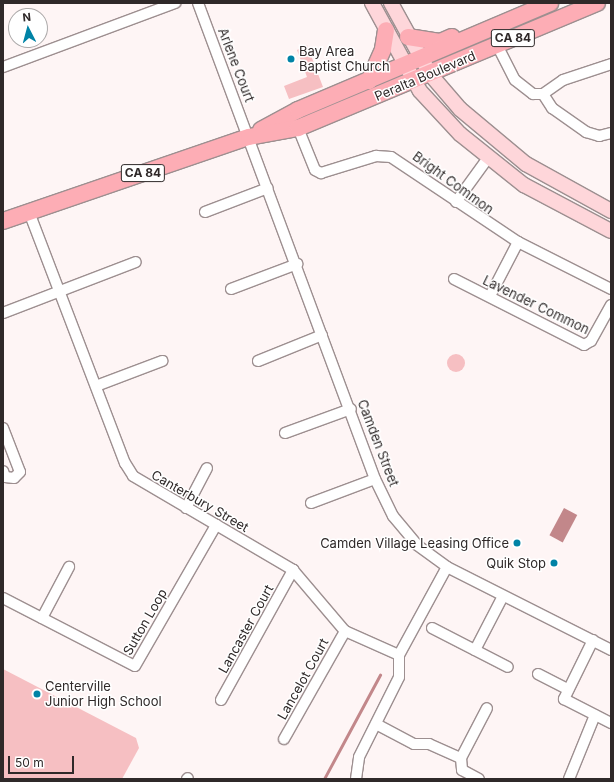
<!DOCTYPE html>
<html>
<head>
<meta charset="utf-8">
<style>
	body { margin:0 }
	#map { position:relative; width:614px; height:782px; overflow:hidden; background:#fef5f5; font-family:Inter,sans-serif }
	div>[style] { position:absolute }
	.green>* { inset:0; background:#f6bfc2 }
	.round { border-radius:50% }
	.water>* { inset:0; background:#c2878a; transform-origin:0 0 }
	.stream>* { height:2.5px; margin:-1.25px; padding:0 1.25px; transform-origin:1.25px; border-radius:1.25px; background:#c2878a }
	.roads { filter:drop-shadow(1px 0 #9d8f90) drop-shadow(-1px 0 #9d8f90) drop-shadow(0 1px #9d8f90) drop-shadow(0 -1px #9d8f90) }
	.street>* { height:10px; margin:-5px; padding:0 5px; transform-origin:5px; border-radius:5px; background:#fff }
	.secondary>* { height:14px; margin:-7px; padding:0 7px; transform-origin:7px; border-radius:7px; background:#fed6da }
	.primary>* { height:16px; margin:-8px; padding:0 8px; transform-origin:8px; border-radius:8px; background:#fdadb5 }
	.dots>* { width:11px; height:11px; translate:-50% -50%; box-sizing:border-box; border:2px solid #fff; border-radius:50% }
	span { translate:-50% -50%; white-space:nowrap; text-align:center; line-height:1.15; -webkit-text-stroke:3px #fff; paint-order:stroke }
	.shield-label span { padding:1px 3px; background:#fff; border:1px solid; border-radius:3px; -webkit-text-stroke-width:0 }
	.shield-label { font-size:12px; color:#2f2929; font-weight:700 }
	.poi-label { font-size:13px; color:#2f2929 }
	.left { translate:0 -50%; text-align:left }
	.right { translate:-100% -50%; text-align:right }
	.street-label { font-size:13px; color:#2f2929 }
	.frame { position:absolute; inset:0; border:4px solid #2f2929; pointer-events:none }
	.north { position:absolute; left:8px; top:8px; width:40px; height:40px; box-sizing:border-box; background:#fff; border:1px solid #aca9a9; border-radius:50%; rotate:354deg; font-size:11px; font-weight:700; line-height:16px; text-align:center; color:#2f2929 }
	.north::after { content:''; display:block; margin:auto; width:14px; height:18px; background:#0083a6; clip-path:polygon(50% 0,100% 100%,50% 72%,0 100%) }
	.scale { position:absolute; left:8px; top:756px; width:66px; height:18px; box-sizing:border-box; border:2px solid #2f2929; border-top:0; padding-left:5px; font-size:12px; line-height:14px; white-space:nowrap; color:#2f2929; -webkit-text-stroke:3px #fff; paint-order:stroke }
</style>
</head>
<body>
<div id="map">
	<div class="green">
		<div style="clip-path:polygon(307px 45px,323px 87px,289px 99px,284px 86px,307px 77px,297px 50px)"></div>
		<div class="round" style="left:447px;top:354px;width:18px;height:18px"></div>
		<div style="clip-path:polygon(3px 669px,136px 738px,139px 748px,122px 779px,3px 779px)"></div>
	</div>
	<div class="water">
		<div style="left:564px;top:508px;width:15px;height:31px;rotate:28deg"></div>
	</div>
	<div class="stream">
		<div style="left:324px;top:779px;width:118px;rotate:-61.7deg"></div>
	</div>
	<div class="roads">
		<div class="street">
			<div style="left:198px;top:3px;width:508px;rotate:69.6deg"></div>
			<div style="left:375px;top:479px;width:41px;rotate:64.1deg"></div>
			<div style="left:393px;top:516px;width:38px;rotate:50deg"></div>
			<div style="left:417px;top:545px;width:37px;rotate:36deg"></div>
			<div style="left:447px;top:567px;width:184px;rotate:26.8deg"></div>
			<div style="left:497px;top:45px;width:39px;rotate:63deg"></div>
			<div style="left:515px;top:80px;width:23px;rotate:38deg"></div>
			<div style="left:533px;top:94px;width:10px"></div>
			<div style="left:3px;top:67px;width:184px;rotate:-20.4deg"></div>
			<div style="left:543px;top:94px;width:17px;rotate:57deg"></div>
			<div style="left:552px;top:108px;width:42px;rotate:35.2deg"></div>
			<div style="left:586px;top:132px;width:14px;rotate:17deg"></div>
			<div style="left:599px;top:136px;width:12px;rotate:-14deg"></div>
			<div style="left:543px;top:94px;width:24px;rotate:-35deg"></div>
			<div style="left:563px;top:80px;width:51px;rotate:-18.4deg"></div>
			<div style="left:298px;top:128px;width:45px;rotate:68deg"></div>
			<div style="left:315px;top:170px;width:7px;rotate:27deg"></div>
			<div style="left:321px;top:173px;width:58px;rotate:-17.2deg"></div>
			<div style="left:376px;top:156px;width:15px;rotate:4deg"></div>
			<div style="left:391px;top:157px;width:153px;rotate:33.8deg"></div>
			<div style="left:518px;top:242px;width:104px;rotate:26.8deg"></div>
			<div style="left:456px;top:202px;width:54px;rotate:-54deg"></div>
			<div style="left:29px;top:212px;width:269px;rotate:69.1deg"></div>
			<div style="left:125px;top:463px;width:15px;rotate:58deg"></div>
			<div style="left:133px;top:476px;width:186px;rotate:30.4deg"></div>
			<div style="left:293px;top:570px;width:80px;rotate:49.6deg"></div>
			<div style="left:345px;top:631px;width:59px;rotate:24deg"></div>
			<div style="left:205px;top:212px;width:67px;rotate:-20.9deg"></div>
			<div style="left:454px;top:279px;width:146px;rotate:26.9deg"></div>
			<div style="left:584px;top:345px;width:8px;rotate:-30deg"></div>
			<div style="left:591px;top:341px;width:41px;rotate:-60.9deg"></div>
			<div style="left:231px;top:289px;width:71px;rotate:-20.7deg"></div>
			<div style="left:490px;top:296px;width:61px;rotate:-62.6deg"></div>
			<div style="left:3px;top:313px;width:142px;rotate:-21deg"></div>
			<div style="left:258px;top:361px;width:69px;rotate:-22.1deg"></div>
			<div style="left:96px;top:386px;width:71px;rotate:-20.7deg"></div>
			<div style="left:3px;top:428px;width:47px;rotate:68.9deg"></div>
			<div style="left:20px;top:472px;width:8px;rotate:135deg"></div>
			<div style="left:14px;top:478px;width:9px;rotate:-174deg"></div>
			<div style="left:5px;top:477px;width:6px;rotate:-108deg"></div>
			<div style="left:285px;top:433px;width:70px;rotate:-20deg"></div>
			<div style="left:311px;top:503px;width:68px;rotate:-20.6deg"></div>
			<div style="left:186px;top:508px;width:45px;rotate:-62.3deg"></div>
			<div style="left:3px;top:598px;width:148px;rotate:27.3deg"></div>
			<div style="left:135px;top:666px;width:163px;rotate:-60.1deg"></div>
			<div style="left:42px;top:618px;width:58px;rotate:-62.1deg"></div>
			<div style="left:432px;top:628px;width:85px;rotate:27.2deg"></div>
			<div style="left:593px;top:640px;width:66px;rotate:116.2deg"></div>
			<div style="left:564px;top:699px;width:53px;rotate:27.1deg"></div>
			<div style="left:475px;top:650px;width:61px;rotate:-62.6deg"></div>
			<div style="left:538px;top:674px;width:34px;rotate:27deg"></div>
			<div style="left:221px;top:700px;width:149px;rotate:-61deg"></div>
			<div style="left:376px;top:724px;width:43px;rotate:27.8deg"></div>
			<div style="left:414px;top:744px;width:15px"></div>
			<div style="left:429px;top:744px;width:35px;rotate:24deg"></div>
			<div style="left:461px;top:758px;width:12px;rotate:85deg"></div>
			<div style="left:462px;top:770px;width:19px;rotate:28deg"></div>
			<div style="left:284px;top:739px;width:124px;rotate:-60.5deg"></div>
			<div style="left:461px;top:758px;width:56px;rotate:-62.5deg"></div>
			<div style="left:187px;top:779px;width:1px;rotate:-45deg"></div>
			<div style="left:356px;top:779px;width:22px;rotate:-82deg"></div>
			<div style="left:359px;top:757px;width:89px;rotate:-63.4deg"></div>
			<div style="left:399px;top:677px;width:22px;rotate:-90deg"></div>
			<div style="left:399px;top:655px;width:100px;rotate:-61.4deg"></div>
			<div style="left:569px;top:779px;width:69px;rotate:-67.9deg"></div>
		</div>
		<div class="secondary">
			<div style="left:372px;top:3px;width:100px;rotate:61.4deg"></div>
			<div style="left:420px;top:91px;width:59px;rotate:47.1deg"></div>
			<div style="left:460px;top:134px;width:82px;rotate:38.6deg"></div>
			<div style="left:524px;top:185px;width:98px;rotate:27.9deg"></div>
			<div style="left:391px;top:3px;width:81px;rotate:61.2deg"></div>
			<div style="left:430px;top:74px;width:46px;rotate:49.4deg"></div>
			<div style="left:460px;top:109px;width:86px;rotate:39.8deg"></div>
			<div style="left:526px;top:164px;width:97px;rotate:28.9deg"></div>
		</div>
		<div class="primary">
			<div style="left:408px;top:37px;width:32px;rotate:9deg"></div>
			<div style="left:440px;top:42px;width:13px;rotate:-23deg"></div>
			<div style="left:369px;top:81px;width:35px;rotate:-66deg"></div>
			<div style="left:383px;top:49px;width:19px;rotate:-81deg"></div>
			<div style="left:261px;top:130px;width:42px;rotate:-28.4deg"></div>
			<div style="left:298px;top:110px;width:274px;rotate:-23deg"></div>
			<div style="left:3px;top:221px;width:260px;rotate:-18.9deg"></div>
			<div style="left:249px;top:137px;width:50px;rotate:-10.4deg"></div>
			<div style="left:298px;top:128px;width:324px;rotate:-22.7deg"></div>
		</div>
	</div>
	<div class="dots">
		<div style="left:291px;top:59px;background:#0083a6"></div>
		<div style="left:517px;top:543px;background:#0083a6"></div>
		<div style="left:554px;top:563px;background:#0083a6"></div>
		<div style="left:37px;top:694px;background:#0083a6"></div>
	</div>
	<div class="shield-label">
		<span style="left:513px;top:38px">CA 84</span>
		<span style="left:143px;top:173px">CA 84</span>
	</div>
	<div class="poi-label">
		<span class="left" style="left:299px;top:59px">Bay Area<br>Baptist Church</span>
		<span class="right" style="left:509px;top:543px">Camden Village Leasing Office</span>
		<span class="right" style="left:546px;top:563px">Quik Stop</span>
		<span class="left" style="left:45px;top:694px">Centerville<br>Junior High School</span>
	</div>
	<div class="street-label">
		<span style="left:236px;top:65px;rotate:69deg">Arlene Court</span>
		<span style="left:425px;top:76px;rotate:-23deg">Peralta Boulevard</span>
		<span style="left:453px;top:183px;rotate:36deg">Bright Common</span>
		<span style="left:536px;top:305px;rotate:26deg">Lavender Common</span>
		<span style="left:378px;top:443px;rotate:69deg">Camden Street</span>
		<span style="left:200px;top:501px;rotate:30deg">Canterbury Street</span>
		<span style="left:145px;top:622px;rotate:-60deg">Sutton Loop</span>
		<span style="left:246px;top:629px;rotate:-61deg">Lancaster Court</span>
		<span style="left:303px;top:679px;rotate:-61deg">Lancelot Court</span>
	</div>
	<div class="frame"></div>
	<div class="north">N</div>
	<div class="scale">50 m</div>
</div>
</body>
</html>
